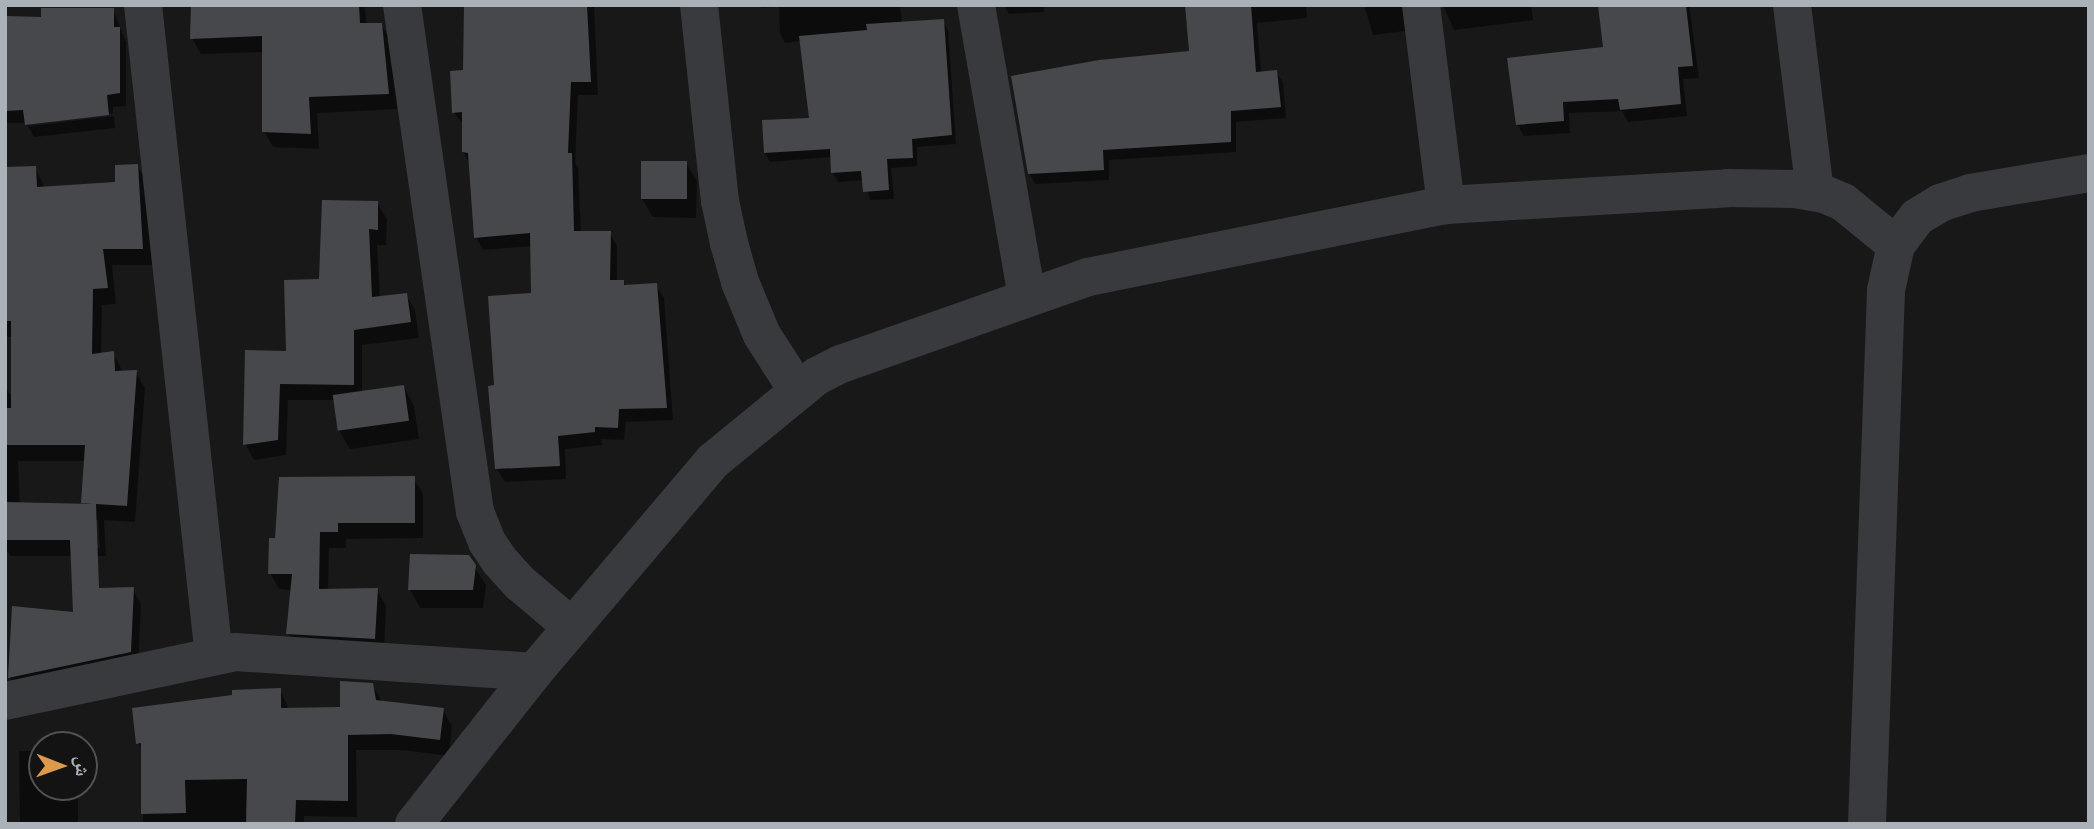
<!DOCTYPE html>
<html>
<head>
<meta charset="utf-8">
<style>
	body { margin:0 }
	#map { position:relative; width:2094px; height:829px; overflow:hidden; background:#181819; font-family:Signika,"Noto Naskh Arabic",sans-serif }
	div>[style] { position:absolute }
	.shadow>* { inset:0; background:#0007 }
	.building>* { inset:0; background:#47484c; transform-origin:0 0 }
	.minor>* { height:38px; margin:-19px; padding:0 19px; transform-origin:19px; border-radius:19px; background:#393a3e }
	span { translate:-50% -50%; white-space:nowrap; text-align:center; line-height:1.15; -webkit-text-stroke:5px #131314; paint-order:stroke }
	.frame { position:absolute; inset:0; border:7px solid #abb1b8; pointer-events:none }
	.north { position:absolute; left:28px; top:731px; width:70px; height:70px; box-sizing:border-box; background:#131314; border:2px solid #505256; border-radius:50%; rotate:91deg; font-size:19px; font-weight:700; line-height:28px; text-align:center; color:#abb1b8 }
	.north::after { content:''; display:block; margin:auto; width:24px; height:32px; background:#de994a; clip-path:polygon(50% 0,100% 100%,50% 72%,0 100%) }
</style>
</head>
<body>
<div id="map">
	<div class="shadow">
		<div style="clip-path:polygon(192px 5px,364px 5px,367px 25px,381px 25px,391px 40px,397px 109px,317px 113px,319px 149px,273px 147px,264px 131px,264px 52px,201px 54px,192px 38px)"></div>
		<div style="clip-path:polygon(466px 5px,594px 5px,598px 95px,578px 95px,575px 163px,578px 168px,581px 233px,610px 233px,617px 246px,617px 282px,623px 282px,626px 286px,656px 285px,664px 298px,673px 420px,626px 422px,624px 440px,601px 439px,602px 445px,565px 449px,566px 479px,505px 482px,497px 469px,496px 387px,533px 295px,532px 246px,483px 250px,476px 237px,470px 164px,463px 152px,464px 125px,453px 112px,465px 72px)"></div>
		<div style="clip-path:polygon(759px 5px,900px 5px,902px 23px,943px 21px,948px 30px,956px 144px,917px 147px,917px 166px,891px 168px,894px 199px,870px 200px,864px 180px,838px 182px,833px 173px,832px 157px,770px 162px,765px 153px,811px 119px,802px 41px,785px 43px,780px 34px,779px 7px,761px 8px)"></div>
		<div style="clip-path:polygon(1004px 5px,1044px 5px,1044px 12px,1009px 14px)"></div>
		<div style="clip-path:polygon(1187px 5px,1306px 5px,1307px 18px,1257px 23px,1261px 73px,1276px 72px,1283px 82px,1286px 118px,1236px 122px,1236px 152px,1109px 160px,1109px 180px,1035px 184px,1029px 173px,1191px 52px)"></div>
		<div style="clip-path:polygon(1364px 5px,1407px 5px,1405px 31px,1373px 35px)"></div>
		<div style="clip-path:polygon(1443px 5px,1531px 5px,1533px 20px,1454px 30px)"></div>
		<div style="clip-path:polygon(1600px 5px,1689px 5px,1699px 78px,1683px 79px,1687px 116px,1628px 122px,1622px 111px,1569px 113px,1570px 133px,1524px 136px,1517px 124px,1605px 48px)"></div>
		<div style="clip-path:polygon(113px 10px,126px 42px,126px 106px,113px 107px,113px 113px,29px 122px,29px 126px,114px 116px,115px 128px,34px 137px,26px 123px,5px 123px,5px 18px,43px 19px)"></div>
		<div style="clip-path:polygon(686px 163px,697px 181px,696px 218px,653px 217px,642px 199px)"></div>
		<div style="clip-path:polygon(evenodd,137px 166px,147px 182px,152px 265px,112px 265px,116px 304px,102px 305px,101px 355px,113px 353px,123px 372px,136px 372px,145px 388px,135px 522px,104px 520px,106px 556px,10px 556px,5px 548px,5px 388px,13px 398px,13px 337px,8px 337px,5px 333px,5px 168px,35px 168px,45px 188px,117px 184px,137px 166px,18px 461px,86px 461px,85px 506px,20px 504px,18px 461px,137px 166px,95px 520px,98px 520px,100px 548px,96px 549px,95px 520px)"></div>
		<div style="clip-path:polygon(377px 203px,387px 219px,386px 245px,377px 245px,380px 298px,406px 295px,415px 310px,419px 338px,362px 345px,362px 393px,404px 387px,414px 406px,419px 439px,350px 449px,339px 431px,335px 400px,288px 400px,286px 455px,254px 460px,245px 444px,321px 281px)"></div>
		<div style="clip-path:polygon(413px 478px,423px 494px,423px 538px,346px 539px,346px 548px,329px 548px,328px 591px,377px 590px,386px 606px,384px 655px,298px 649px,288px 633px,292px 590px,279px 589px,270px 573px,271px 540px)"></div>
		<div style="clip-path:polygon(474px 566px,486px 585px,483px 608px,420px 608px,410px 589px)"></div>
		<div style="clip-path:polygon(133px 590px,141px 604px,138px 665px,17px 691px,10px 677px,75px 614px)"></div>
		<div style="clip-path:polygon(5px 603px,7px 633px,5px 633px)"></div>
		<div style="clip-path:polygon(372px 685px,382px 701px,443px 710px,452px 726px,449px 756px,402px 750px,356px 750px,357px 817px,304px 816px,304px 824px,143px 824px,143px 751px,138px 743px,280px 689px,289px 710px,342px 709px)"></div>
		<div style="clip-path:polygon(19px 751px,42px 751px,42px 787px,78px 787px,78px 824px,20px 824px)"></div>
	</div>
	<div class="building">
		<div style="clip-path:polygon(191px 5px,359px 5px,360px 23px,382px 23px,389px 94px,309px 97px,311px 134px,262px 132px,262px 36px,190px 39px)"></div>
		<div style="clip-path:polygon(464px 5px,587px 5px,591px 82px,571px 82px,568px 153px,572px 153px,574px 231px,611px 231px,610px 280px,624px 280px,624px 285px,657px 283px,667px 408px,619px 409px,618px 428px,595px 427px,595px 432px,558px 436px,560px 466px,495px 469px,488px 386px,494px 385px,488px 296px,531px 293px,530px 233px,474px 238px,468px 153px,462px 152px,462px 112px,452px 113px,450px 71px,463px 70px)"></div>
		<div style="clip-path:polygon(1185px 5px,1251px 5px,1256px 72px,1277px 70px,1281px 107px,1231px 111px,1231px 142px,1103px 150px,1104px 170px,1028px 174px,1011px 76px,1099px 60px,1189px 51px)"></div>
		<div style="clip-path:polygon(1598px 5px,1686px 5px,1693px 66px,1678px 67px,1681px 104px,1620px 110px,1618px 99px,1563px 102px,1564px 121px,1516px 125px,1507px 58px,1603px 47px)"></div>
		<div style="clip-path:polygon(41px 8px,114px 8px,114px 27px,120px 27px,120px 93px,107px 95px,109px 115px,25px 125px,23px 110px,5px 111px,5px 16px,41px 17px)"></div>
		<div style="clip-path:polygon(944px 19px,952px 135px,912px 139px,913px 158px,887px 159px,889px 190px,863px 192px,861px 171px,831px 173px,830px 149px,764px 153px,762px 120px,809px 118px,799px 36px,867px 30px,866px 24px)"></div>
		<div style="left:641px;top:161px;width:46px;height:38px"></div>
		<div style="clip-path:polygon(138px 164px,143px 249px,103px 249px,108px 288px,93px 289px,92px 354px,114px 351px,115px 371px,137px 370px,127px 506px,96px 504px,99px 588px,134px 587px,131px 652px,8px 678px,12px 606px,73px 612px,70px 540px,5px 540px,5px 502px,93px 504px,81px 503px,85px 445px,5px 445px,5px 408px,11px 408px,11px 321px,5px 321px,5px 167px,36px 166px,37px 187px,115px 182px,115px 165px)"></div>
		<div style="clip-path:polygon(322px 200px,378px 201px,378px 230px,369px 229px,372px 297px,407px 293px,411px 322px,354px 330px,354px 385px,280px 384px,278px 440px,243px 445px,245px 350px,286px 351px,284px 280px,319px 279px)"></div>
		<div style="left:404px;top:385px;width:36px;height:72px;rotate:82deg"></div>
		<div style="clip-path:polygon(415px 476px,415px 523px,338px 523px,338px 532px,320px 532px,319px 589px,378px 588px,375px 639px,286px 634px,292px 574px,268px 574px,269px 538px,275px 538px,279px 477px)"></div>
		<div style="clip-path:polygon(410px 554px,469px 555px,476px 565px,473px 590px,408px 590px)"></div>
		<div style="clip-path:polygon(340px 681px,373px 683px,376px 700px,444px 708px,440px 740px,391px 734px,348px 735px,348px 801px,296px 800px,295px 824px,246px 824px,247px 779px,185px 780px,186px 813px,141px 814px,141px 743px,136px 744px,132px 708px,232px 695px,232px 690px,281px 688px,281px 708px,340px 707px)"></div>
	</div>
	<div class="minor">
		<div style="left:143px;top:5px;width:655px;rotate:83.78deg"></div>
		<div style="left:402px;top:5px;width:512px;rotate:81.81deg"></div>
		<div style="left:475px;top:512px;width:32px;rotate:68deg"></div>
		<div style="left:487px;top:542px;width:22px;rotate:56deg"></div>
		<div style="left:499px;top:560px;width:31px;rotate:48deg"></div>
		<div style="left:520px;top:583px;width:68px;rotate:40.2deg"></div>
		<div style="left:699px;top:5px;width:197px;rotate:83.9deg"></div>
		<div style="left:720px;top:201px;width:43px;rotate:77.9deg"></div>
		<div style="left:729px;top:243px;width:41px;rotate:74.2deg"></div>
		<div style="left:740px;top:282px;width:57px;rotate:67.5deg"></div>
		<div style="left:762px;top:335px;width:67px;rotate:57.3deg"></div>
		<div style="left:976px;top:5px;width:297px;rotate:80.1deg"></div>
		<div style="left:1421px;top:5px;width:202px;rotate:82.9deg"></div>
		<div style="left:1792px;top:5px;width:188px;rotate:83deg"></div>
		<div style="left:5px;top:701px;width:235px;rotate:-12deg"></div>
		<div style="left:235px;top:652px;width:300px;rotate:3.8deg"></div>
		<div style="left:414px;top:824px;width:194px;rotate:-51.7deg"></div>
		<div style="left:534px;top:672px;width:277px;rotate:-49.7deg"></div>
		<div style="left:713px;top:461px;width:134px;rotate:-39.3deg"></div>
		<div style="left:817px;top:376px;width:27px;rotate:-27deg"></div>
		<div style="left:841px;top:364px;width:262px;rotate:-19.4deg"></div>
		<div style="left:1088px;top:277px;width:365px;rotate:-11.4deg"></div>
		<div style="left:1446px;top:205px;width:283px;rotate:-3.4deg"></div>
		<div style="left:1728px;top:188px;width:67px;rotate:0.9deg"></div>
		<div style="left:1795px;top:189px;width:29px;rotate:10deg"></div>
		<div style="left:1824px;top:194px;width:21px;rotate:23deg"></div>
		<div style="left:1843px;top:202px;width:68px;rotate:39.1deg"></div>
		<div style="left:1867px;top:824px;width:534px;rotate:-87.96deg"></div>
		<div style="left:1886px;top:290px;width:46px;rotate:-77.5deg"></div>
		<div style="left:1896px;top:245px;width:35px;rotate:-53deg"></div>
		<div style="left:1917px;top:217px;width:27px;rotate:-31deg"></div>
		<div style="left:1940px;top:203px;width:32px;rotate:-18deg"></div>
		<div style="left:1970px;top:193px;width:121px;rotate:-9.5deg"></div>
	</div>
	<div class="frame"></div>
	<div class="north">ش</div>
</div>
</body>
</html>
